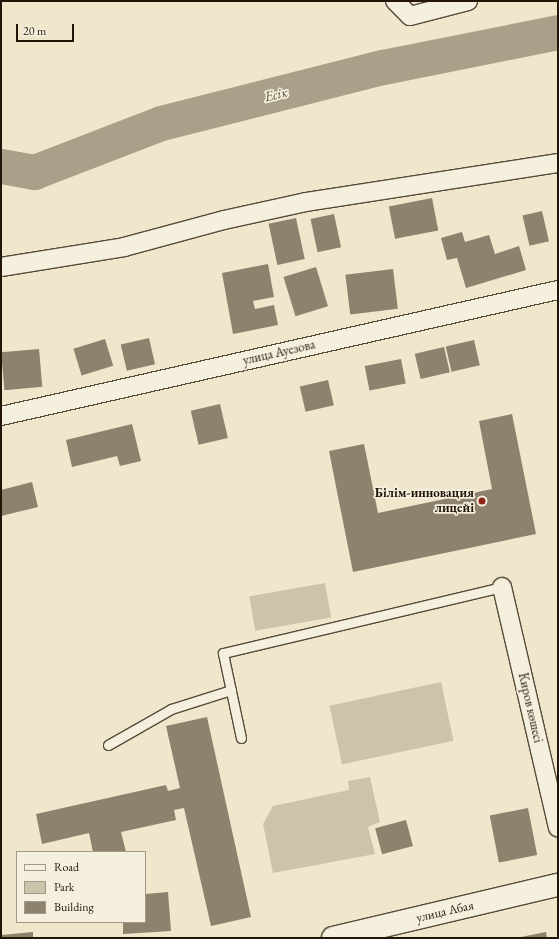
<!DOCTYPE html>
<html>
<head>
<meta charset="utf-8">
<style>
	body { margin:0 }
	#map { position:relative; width:559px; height:939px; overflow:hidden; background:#efe6cc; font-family:"EB Garamond",serif }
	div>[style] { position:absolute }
	.green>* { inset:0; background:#ccc3ab; transform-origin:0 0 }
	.river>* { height:35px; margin:-17.5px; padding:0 17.5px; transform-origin:17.5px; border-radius:17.5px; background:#aa9f89 }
	.building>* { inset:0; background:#8d826e; transform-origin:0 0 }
	.roads { filter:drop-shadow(1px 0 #564a39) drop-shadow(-1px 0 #564a39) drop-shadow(0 1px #564a39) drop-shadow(0 -1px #564a39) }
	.service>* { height:9px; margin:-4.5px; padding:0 4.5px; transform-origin:4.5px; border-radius:4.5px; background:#f5efde }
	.minor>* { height:18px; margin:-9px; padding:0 9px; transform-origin:9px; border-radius:9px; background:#f5efde }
	.tertiary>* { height:22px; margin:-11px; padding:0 11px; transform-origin:11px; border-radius:11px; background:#f5efde }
	.dots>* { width:11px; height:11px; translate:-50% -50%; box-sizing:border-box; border:2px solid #f5efde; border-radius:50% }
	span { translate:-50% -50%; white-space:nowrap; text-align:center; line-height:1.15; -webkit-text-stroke:3.5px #f5efde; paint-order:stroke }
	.street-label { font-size:13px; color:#231608 }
	.poi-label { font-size:13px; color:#231608; font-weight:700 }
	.right { translate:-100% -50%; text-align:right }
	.water-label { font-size:14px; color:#594d3c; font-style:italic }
	.frame { position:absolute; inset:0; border:2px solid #231608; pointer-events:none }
	.legend { position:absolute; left:16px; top:851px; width:130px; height:72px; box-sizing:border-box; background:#f5efde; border:1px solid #a19888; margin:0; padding:5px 7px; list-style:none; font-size:12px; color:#231608 }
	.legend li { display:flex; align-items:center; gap:8px; height:20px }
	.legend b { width:20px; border:1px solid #a19888 }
	.scale { position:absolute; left:16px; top:24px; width:58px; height:18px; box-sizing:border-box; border:2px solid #231608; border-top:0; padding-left:5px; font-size:12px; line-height:14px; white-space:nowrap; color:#231608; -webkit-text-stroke:3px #f5efde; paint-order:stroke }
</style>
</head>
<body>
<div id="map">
	<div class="green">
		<div style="left:325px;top:583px;width:35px;height:77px;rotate:80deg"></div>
		<div style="left:441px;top:682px;width:60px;height:114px;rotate:78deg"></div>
		<div style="clip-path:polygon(370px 777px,380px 822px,368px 827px,375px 854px,273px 873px,263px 824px,273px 806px,349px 790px,348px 781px)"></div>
	</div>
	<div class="river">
		<div style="left:1px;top:166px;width:34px;rotate:10deg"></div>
		<div style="left:34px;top:172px;width:136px;rotate:-21.1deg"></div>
		<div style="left:161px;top:123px;width:229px;rotate:-14.2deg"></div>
		<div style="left:383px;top:67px;width:178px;rotate:-11.3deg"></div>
	</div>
	<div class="building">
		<div style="left:432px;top:198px;width:33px;height:44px;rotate:79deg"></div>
		<div style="left:542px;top:211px;width:31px;height:20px;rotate:77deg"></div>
		<div style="left:334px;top:214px;width:34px;height:24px;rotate:78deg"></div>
		<div style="left:296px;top:218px;width:42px;height:28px;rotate:78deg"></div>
		<div style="clip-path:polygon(462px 232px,465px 242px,489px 235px,495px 254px,519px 246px,526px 270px,466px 288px,457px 258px,447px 260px,441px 238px)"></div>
		<div style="clip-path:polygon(268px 264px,274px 297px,253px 301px,255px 309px,274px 305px,278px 325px,233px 334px,222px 273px)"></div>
		<div style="left:316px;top:267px;width:41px;height:34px;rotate:73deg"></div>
		<div style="left:393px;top:269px;width:40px;height:48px;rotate:83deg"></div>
		<div style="left:149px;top:338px;width:27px;height:29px;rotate:77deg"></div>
		<div style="left:105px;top:339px;width:28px;height:33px;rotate:73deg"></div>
		<div style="left:474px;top:340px;width:26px;height:29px;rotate:77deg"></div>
		<div style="left:444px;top:347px;width:26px;height:30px;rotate:77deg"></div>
		<div style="left:39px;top:349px;width:38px;height:38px;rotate:85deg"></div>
		<div style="left:401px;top:359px;width:25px;height:37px;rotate:79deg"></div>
		<div style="left:328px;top:380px;width:26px;height:29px;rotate:77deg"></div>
		<div style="left:220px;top:404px;width:35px;height:30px;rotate:77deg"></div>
		<div style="clip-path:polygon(512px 414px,536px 534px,353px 572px,329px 451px,364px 444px,378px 513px,492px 489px,479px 421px)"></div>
		<div style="clip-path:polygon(132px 424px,141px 461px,120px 466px,117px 456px,72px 467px,66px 440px)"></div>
		<div style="clip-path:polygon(32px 482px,38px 507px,1px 516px,1px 490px)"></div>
		<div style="clip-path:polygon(207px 717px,251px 917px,211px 926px,184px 808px,174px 810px,176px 820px,121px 832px,126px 852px,93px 852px,89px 833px,42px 844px,36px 814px,166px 785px,168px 791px,180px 788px,166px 726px)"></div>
		<div style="left:528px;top:808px;width:48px;height:39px;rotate:79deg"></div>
		<div style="left:406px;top:820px;width:27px;height:32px;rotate:75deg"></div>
		<div style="clip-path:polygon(168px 892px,171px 931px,123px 934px,123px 922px,145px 922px,145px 894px)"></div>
		<div style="clip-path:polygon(33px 932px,33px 938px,1px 938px,1px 935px)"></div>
		<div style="clip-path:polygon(546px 932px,547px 938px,521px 938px,521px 937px)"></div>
	</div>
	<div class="roads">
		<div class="service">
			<div style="left:241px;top:738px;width:87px;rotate:-102deg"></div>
			<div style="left:223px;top:653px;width:287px;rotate:-13.3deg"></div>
			<div style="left:108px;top:745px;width:73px;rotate:-29.7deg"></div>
			<div style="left:171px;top:709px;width:63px;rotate:-17.6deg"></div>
		</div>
		<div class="minor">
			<div style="left:395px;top:1px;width:21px;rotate:45deg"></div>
			<div style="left:410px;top:16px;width:60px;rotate:-14.5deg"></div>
			<div style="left:1px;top:267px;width:125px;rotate:-9.2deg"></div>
			<div style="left:124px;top:247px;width:104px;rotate:-15.1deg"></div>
			<div style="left:224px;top:220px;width:84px;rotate:-12.4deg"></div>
			<div style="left:306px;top:202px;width:255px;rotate:-8.8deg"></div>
			<div style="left:1px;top:416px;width:571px;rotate:-12.75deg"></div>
			<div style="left:502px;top:587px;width:247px;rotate:76.9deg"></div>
		</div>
		<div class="tertiary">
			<div style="left:333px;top:938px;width:231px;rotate:-13.3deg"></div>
		</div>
	</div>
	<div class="dots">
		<div style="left:482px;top:501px;background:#8f2418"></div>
	</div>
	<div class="street-label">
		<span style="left:279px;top:353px;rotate:-13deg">улица Ауезова</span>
		<span style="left:530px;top:708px;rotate:77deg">Киров көшесі</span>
		<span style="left:445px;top:912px;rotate:-13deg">улица Абая</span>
	</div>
	<div class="poi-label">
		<span class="right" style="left:474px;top:501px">Білім-инновация<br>лицейі</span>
	</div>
	<div class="water-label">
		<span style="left:276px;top:94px;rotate:-14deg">Есік</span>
	</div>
	<div class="frame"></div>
	<ul class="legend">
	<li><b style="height:5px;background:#f5efde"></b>Road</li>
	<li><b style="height:11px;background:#ccc3ab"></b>Park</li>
	<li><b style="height:11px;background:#8d826e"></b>Building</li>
	</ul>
	<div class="scale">20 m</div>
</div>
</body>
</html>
